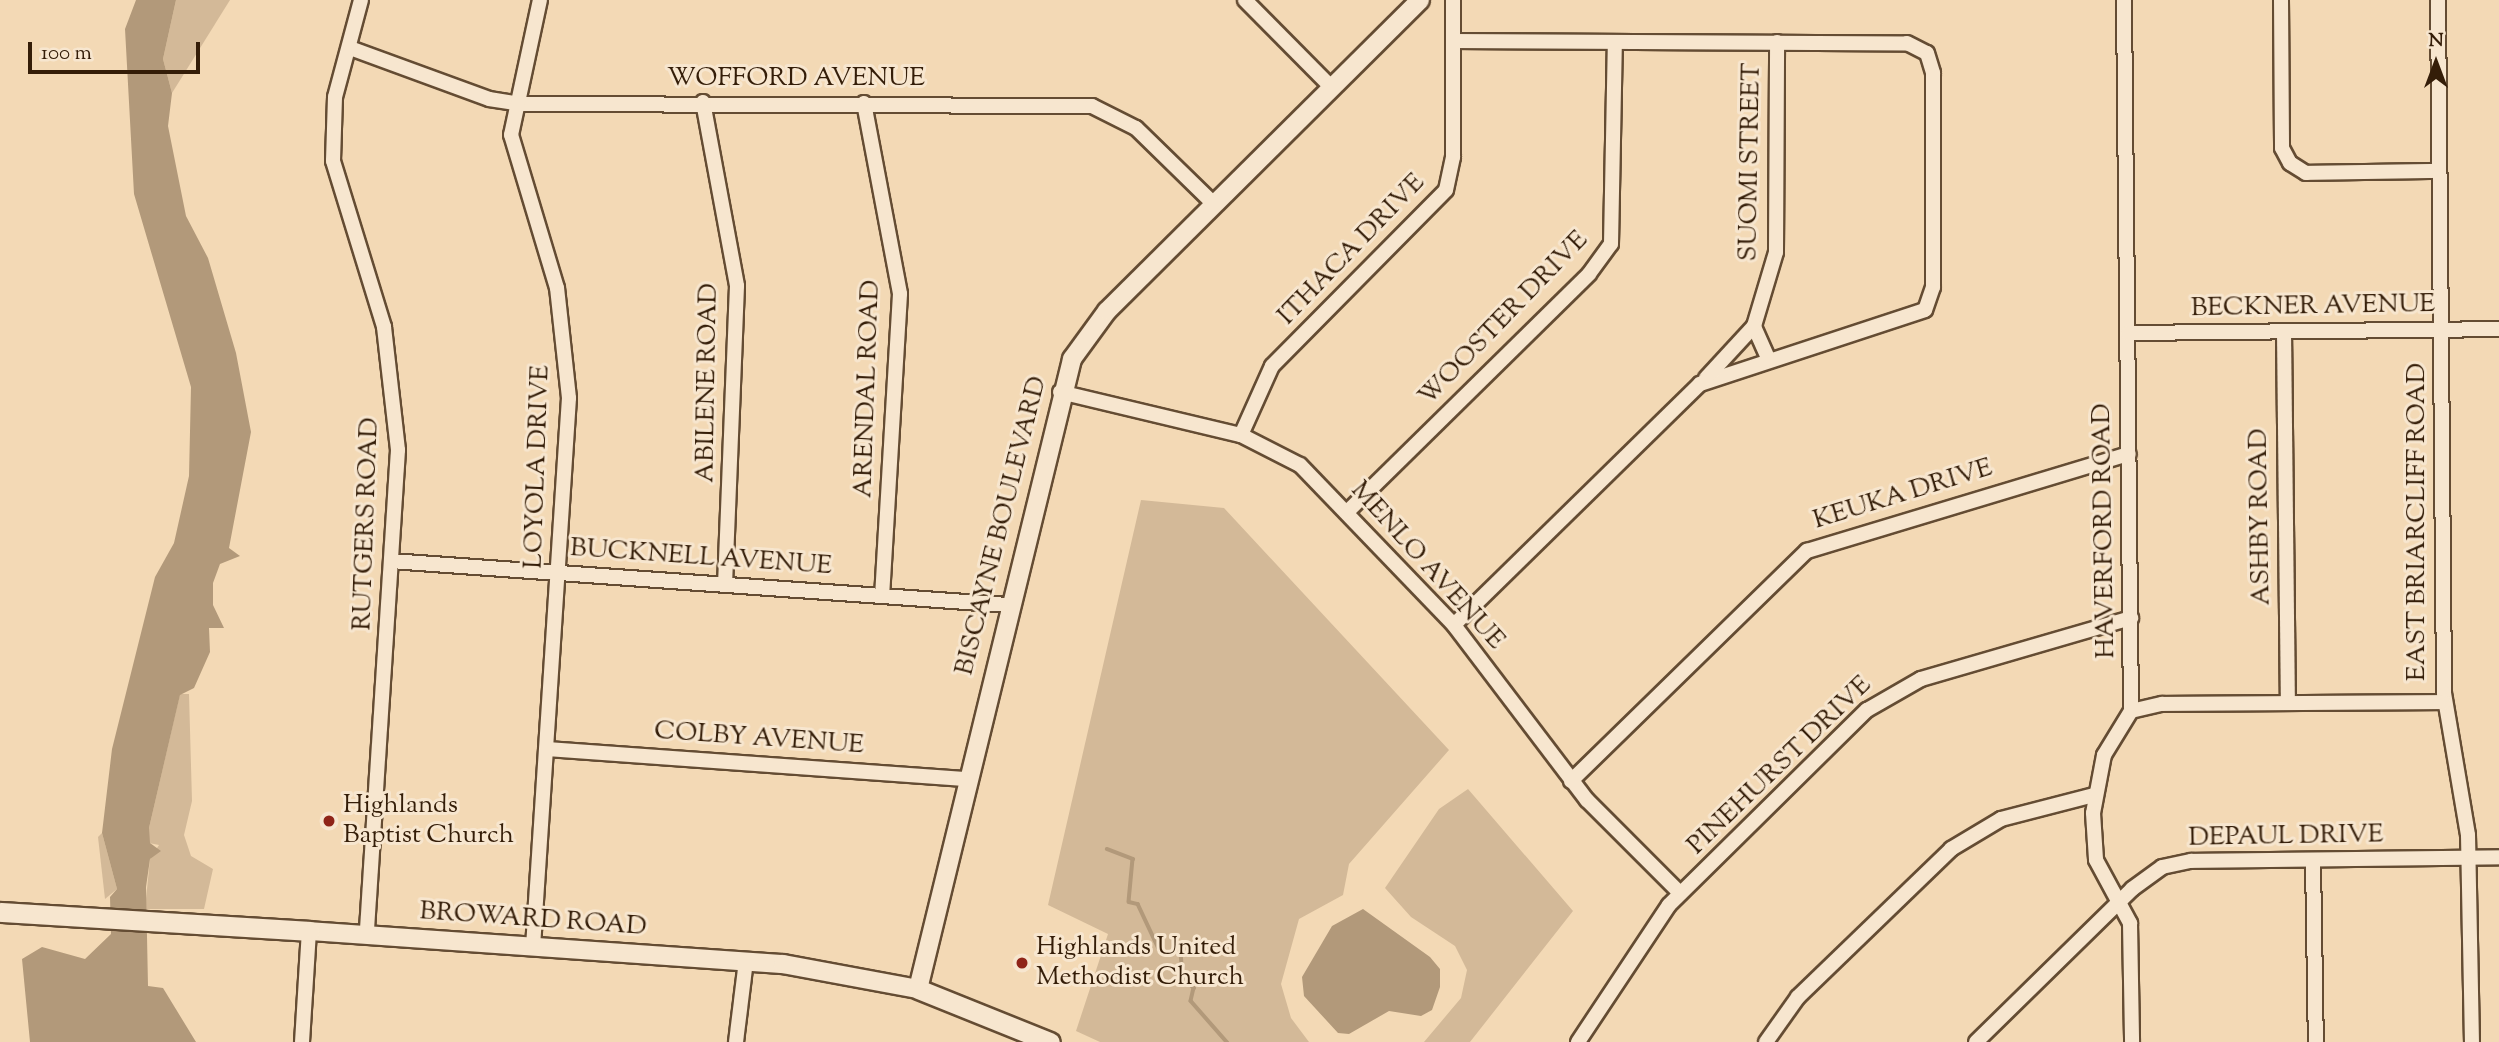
<!DOCTYPE html>
<html>
<head>
<meta charset="utf-8">
<style>
	body { margin:0 }
	#map { position:relative; width:2499px; height:1042px; overflow:hidden; background:#f3d9b5; font-family:"Sorts Mill Goudy",serif }
	div>[style] { position:absolute }
	.green>* { inset:0; background:#d3b998 }
	.water>* { inset:0; background:#b2997a }
	.stream>* { height:3.5px; margin:-1.75px; padding:0 1.75px; transform-origin:1.75px; border-radius:1.75px; background:#b2997a }
	.roads { filter:drop-shadow(2px 0 #644c33) drop-shadow(-2px 0 #644c33) drop-shadow(0 2px #644c33) drop-shadow(0 -2px #644c33) }
	.minor>* { height:14px; margin:-7px; padding:0 7px; transform-origin:7px; border-radius:7px; background:#f7e6cf }
	.tertiary>* { height:18px; margin:-9px; padding:0 9px; transform-origin:9px; border-radius:9px; background:#f7e6cf }
	.secondary>* { height:19px; margin:-9.5px; padding:0 9.5px; transform-origin:9.5px; border-radius:9.5px; background:#f7e6cf }
	.dots>* { width:19px; height:19px; translate:-50% -50%; box-sizing:border-box; border:4px solid #f7e6cf; border-radius:50% }
	span { translate:-50% -50%; white-space:nowrap; text-align:center; line-height:1.15; -webkit-text-stroke:6px #f7e6cf; paint-order:stroke }
	.street-label { font-size:26px; color:#341d08 }
	.poi-label { font-size:26px; color:#341d08 }
	.left { translate:0 -50%; text-align:left }
	.north { position:absolute; left:2401px; top:28px; width:70px; height:70px; -webkit-text-stroke:5px #f7e6cf; paint-order:stroke; rotate:0deg; font-size:19px; font-weight:700; line-height:28px; text-align:center; color:#341d08 }
	.north::after { content:''; display:block; margin:auto; width:24px; height:32px; background:#341d08; clip-path:polygon(50% 0,100% 100%,50% 72%,0 100%) }
	.scale { position:absolute; left:28px; top:42px; width:172px; height:32px; box-sizing:border-box; border:4px solid #341d08; border-top:0; padding-left:9px; font-size:21px; line-height:24px; white-space:nowrap; color:#341d08; -webkit-text-stroke:5px #f7e6cf; paint-order:stroke }
</style>
</head>
<body>
<div id="map">
	<div class="green">
		<div style="clip-path:polygon(176px 0,230px 0,172px 93px,163px 59px)"></div>
		<div style="clip-path:polygon(1141px 500px,1224px 508px,1449px 750px,1349px 864px,1343px 895px,1299px 919px,1281px 984px,1291px 1018px,1309px 1042px,1100px 1042px,1076px 1031px,1108px 934px,1048px 905px)"></div>
		<div style="clip-path:polygon(180px 694px,189px 694px,192px 801px,184px 835px,191px 856px,213px 869px,204px 909px,145px 909px,150px 859px,159px 845px,149px 843px,149px 828px)"></div>
		<div style="clip-path:polygon(1468px 789px,1573px 911px,1470px 1042px,1424px 1042px,1461px 998px,1467px 970px,1455px 946px,1411px 917px,1385px 888px,1439px 809px)"></div>
		<div style="clip-path:polygon(102px 833px,117px 889px,105px 899px,98px 837px)"></div>
	</div>
	<div class="water">
		<div style="clip-path:polygon(136px 0,176px 0,163px 59px,172px 93px,168px 126px,186px 216px,208px 258px,236px 353px,251px 432px,229px 548px,240px 556px,220px 564px,213px 583px,213px 605px,224px 628px,209px 628px,210px 652px,194px 688px,180px 695px,149px 828px,150px 843px,161px 851px,150px 859px,146px 887px,148px 986px,163px 988px,196px 1042px,30px 1042px,22px 959px,42px 947px,85px 959px,111px 934px,110px 897px,117px 889px,102px 833px,112px 749px,155px 577px,174px 543px,189px 476px,191px 387px,134px 194px,125px 29px)"></div>
		<div style="clip-path:polygon(1363px 909px,1430px 957px,1440px 969px,1440px 987px,1432px 1010px,1421px 1016px,1389px 1011px,1349px 1034px,1338px 1033px,1304px 996px,1302px 977px,1332px 926px)"></div>
	</div>
	<div class="stream">
		<div style="left:1107px;top:849px;width:28px;rotate:21deg"></div>
		<div style="left:1133px;top:859px;width:43px;rotate:95.3deg"></div>
		<div style="left:1129px;top:902px;width:9px;rotate:13deg"></div>
		<div style="left:1138px;top:904px;width:52px;rotate:64.9deg"></div>
		<div style="left:1160px;top:951px;width:21px;rotate:5deg"></div>
		<div style="left:1181px;top:953px;width:25px;rotate:85deg"></div>
		<div style="left:1183px;top:978px;width:15px;rotate:42deg"></div>
		<div style="left:1194px;top:988px;width:13px;rotate:103deg"></div>
		<div style="left:1191px;top:1001px;width:55px;rotate:48.7deg"></div>
	</div>
	<div class="roads">
		<div class="minor">
			<div style="left:361px;top:0;width:100px;rotate:105deg"></div>
			<div style="left:335px;top:97px;width:64px;rotate:91.8deg"></div>
			<div style="left:333px;top:161px;width:174px;rotate:72.9deg"></div>
			<div style="left:384px;top:327px;width:124px;rotate:83.5deg"></div>
			<div style="left:398px;top:450px;width:486px;rotate:93.7deg"></div>
			<div style="left:1245px;top:0;width:122px;rotate:45.3deg"></div>
			<div style="left:2124px;top:0;width:711px;rotate:89.44deg"></div>
			<div style="left:2131px;top:711px;width:52px;rotate:121.5deg"></div>
			<div style="left:2104px;top:755px;width:59px;rotate:100.7deg"></div>
			<div style="left:2093px;top:813px;width:47px;rotate:86.3deg"></div>
			<div style="left:2096px;top:860px;width:72px;rotate:61.6deg"></div>
			<div style="left:2130px;top:923px;width:119px;rotate:89deg"></div>
			<div style="left:2281px;top:0;width:148px;rotate:89.6deg"></div>
			<div style="left:2282px;top:148px;width:17px;rotate:62deg"></div>
			<div style="left:2290px;top:163px;width:19px;rotate:32deg"></div>
			<div style="left:2306px;top:173px;width:133px;rotate:-0.9deg"></div>
			<div style="left:2438px;top:0;width:693px;rotate:89.5deg"></div>
			<div style="left:2444px;top:693px;width:144px;rotate:80.4deg"></div>
			<div style="left:2468px;top:835px;width:207px;rotate:88.9deg"></div>
			<div style="left:1453px;top:41px;width:454px;rotate:0.3deg"></div>
			<div style="left:1907px;top:43px;width:22px;rotate:27deg"></div>
			<div style="left:1927px;top:53px;width:21px;rotate:73deg"></div>
			<div style="left:1933px;top:73px;width:214px;rotate:90deg"></div>
			<div style="left:1933px;top:287px;width:24px;rotate:109deg"></div>
			<div style="left:1925px;top:310px;width:237px;rotate:161.8deg"></div>
			<div style="left:1700px;top:384px;width:344px;rotate:135.6deg"></div>
			<div style="left:350px;top:48px;width:148px;rotate:20.1deg"></div>
			<div style="left:489px;top:99px;width:30px;rotate:9deg"></div>
			<div style="left:519px;top:104px;width:573px;rotate:0.2deg"></div>
			<div style="left:1092px;top:106px;width:49px;rotate:26.6deg"></div>
			<div style="left:1136px;top:128px;width:109px;rotate:44.3deg"></div>
			<div style="left:703px;top:102px;width:187px;rotate:79.5deg"></div>
			<div style="left:737px;top:286px;width:297px;rotate:92.3deg"></div>
			<div style="left:864px;top:103px;width:194px;rotate:79.3deg"></div>
			<div style="left:900px;top:294px;width:302px;rotate:93.4deg"></div>
			<div style="left:2284px;top:331px;width:371px;rotate:89.4deg"></div>
			<div style="left:2128px;top:333px;width:371px;rotate:-0.6deg"></div>
			<div style="left:1768px;top:358px;width:35px;rotate:-114deg"></div>
			<div style="left:1754px;top:326px;width:77px;rotate:-73.4deg"></div>
			<div style="left:1776px;top:252px;width:210px;rotate:-89.7deg"></div>
			<div style="left:1706px;top:378px;width:71px;rotate:-47.3deg"></div>
			<div style="left:1060px;top:392px;width:186px;rotate:13.4deg"></div>
			<div style="left:1241px;top:435px;width:66px;rotate:27deg"></div>
			<div style="left:1300px;top:465px;width:222px;rotate:46.1deg"></div>
			<div style="left:1454px;top:625px;width:220px;rotate:52.8deg"></div>
			<div style="left:1587px;top:800px;width:132px;rotate:45deg"></div>
			<div style="left:1241px;top:435px;width:76px;rotate:-65.8deg"></div>
			<div style="left:1272px;top:366px;width:247px;rotate:-45.3deg"></div>
			<div style="left:1446px;top:190px;width:34px;rotate:-78deg"></div>
			<div style="left:1453px;top:157px;width:157px;rotate:-90deg"></div>
			<div style="left:1347px;top:512px;width:339px;rotate:-44.5deg"></div>
			<div style="left:1589px;top:274px;width:37px;rotate:-54deg"></div>
			<div style="left:1611px;top:244px;width:202px;rotate:-88.9deg"></div>
			<div style="left:391px;top:561px;width:619px;rotate:4.08deg"></div>
			<div style="left:2131px;top:711px;width:32px;rotate:-13deg"></div>
			<div style="left:2162px;top:704px;width:282px;rotate:-0.4deg"></div>
			<div style="left:547px;top:749px;width:422px;rotate:4.1deg"></div>
			<div style="left:1571px;top:781px;width:330px;rotate:-44.3deg"></div>
			<div style="left:1807px;top:551px;width:336px;rotate:-16.8deg"></div>
			<div style="left:2313px;top:860px;width:182px;rotate:89.1deg"></div>
			<div style="left:533px;top:947px;width:550px;rotate:-86.25deg"></div>
			<div style="left:569px;top:398px;width:111px;rotate:-96.2deg"></div>
			<div style="left:557px;top:288px;width:160px;rotate:-106.7deg"></div>
			<div style="left:511px;top:135px;width:138px;rotate:-77.9deg"></div>
			<div style="left:302px;top:1042px;width:111px;rotate:-86.4deg"></div>
			<div style="left:736px;top:1042px;width:82px;rotate:-83deg"></div>
			<div style="left:1578px;top:1042px;width:164px;rotate:-56.4deg"></div>
			<div style="left:1669px;top:905px;width:278px;rotate:-44.6deg"></div>
			<div style="left:1867px;top:710px;width:62px;rotate:-29.9deg"></div>
			<div style="left:1921px;top:679px;width:219px;rotate:-16.2deg"></div>
			<div style="left:1766px;top:1042px;width:55px;rotate:-54.6deg"></div>
			<div style="left:1798px;top:997px;width:213px;rotate:-44deg"></div>
			<div style="left:1951px;top:849px;width:58px;rotate:-31deg"></div>
			<div style="left:2001px;top:819px;width:96px;rotate:-14.5deg"></div>
			<div style="left:1976px;top:1042px;width:219px;rotate:-44.4deg"></div>
			<div style="left:2132px;top:889px;width:37px;rotate:-36deg"></div>
			<div style="left:2162px;top:867px;width:30px;rotate:-12deg"></div>
			<div style="left:2191px;top:861px;width:308px;rotate:-0.7deg"></div>
		</div>
		<div class="tertiary">
			<div style="left:309px;top:931px;width:475px;rotate:4deg"></div>
			<div style="left:783px;top:964px;width:137px;rotate:10.5deg"></div>
			<div style="left:918px;top:989px;width:649px;rotate:-76.26deg"></div>
			<div style="left:1072px;top:359px;width:59px;rotate:-53.9deg"></div>
			<div style="left:1107px;top:311px;width:441px;rotate:-44.8deg"></div>
		</div>
		<div class="secondary">
			<div style="left:0;top:912px;width:310px;rotate:3.5deg"></div>
			<div style="left:918px;top:989px;width:142px;rotate:21.9deg"></div>
		</div>
	</div>
	<div class="dots">
		<div style="left:329px;top:821px;background:#8f2418"></div>
		<div style="left:1022px;top:963px;background:#8f2418"></div>
	</div>
	<div class="street-label">
		<span style="left:796px;top:79px">WOFFORD AVENUE</span>
		<span style="left:1751px;top:162px;rotate:-89deg">SUOMI STREET</span>
		<span style="left:1352px;top:250px;rotate:-46deg">ITHACA DRIVE</span>
		<span style="left:2313px;top:307px;rotate:-1deg">BECKNER AVENUE</span>
		<span style="left:1504px;top:319px;rotate:-46deg">WOOSTER DRIVE</span>
		<span style="left:708px;top:383px;rotate:-89deg">ABILENE ROAD</span>
		<span style="left:868px;top:389px;rotate:-88deg">ARENDAL ROAD</span>
		<span style="left:538px;top:467px;rotate:-88deg">LOYOLA DRIVE</span>
		<span style="left:1903px;top:495px;rotate:-17deg">KEUKA DRIVE</span>
		<span style="left:2261px;top:517px;rotate:-91deg">ASHBY ROAD</span>
		<span style="left:2418px;top:522px;rotate:-90deg">EAST BRIARCLIFF ROAD</span>
		<span style="left:367px;top:524px;rotate:-88deg">RUTGERS ROAD</span>
		<span style="left:1002px;top:526px;rotate:-76deg">BISCAYNE BOULEVARD</span>
		<span style="left:2105px;top:531px;rotate:-91deg">HAVERFORD ROAD</span>
		<span style="left:701px;top:558px;rotate:4deg">BUCKNELL AVENUE</span>
		<span style="left:1427px;top:566px;rotate:48deg">MENLO AVENUE</span>
		<span style="left:759px;top:739px;rotate:4deg">COLBY AVENUE</span>
		<span style="left:1780px;top:766px;rotate:-44deg">PINEHURST DRIVE</span>
		<span style="left:2286px;top:837px;rotate:-1deg">DEPAUL DRIVE</span>
		<span style="left:533px;top:920px;rotate:4deg">BROWARD ROAD</span>
	</div>
	<div class="poi-label">
		<span class="left" style="left:343px;top:821px">Highlands<br>Baptist Church</span>
		<span class="left" style="left:1036px;top:963px">Highlands United<br>Methodist Church</span>
	</div>
	<div class="north">N</div>
	<div class="scale">100 m</div>
</div>
</body>
</html>
